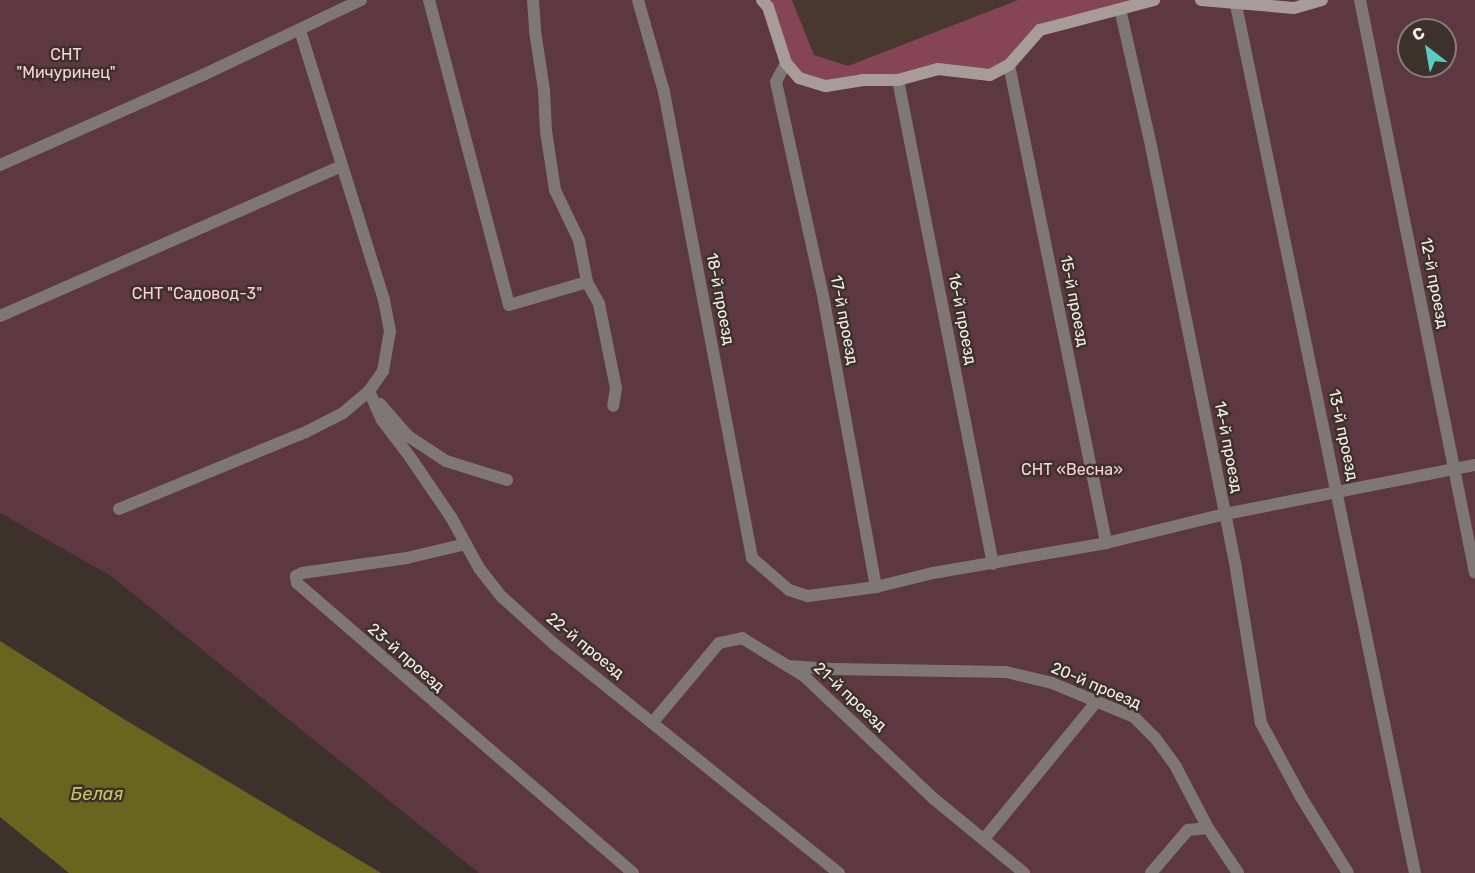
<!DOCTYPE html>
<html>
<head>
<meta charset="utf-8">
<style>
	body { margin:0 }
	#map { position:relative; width:1475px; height:873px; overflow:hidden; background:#3d322b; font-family:Rubik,sans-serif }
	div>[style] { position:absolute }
	.built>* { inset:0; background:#49382d }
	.green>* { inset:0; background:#5d3741 }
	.forest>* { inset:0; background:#854557 }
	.water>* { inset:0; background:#68651f }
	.street>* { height:12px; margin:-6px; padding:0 6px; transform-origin:6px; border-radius:6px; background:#7e7775 }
	.secondary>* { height:12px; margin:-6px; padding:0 6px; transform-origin:6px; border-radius:6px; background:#a79c9a }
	span { translate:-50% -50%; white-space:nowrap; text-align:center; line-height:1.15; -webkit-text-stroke:5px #3d322b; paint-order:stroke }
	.park-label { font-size:16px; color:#fbd1da }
	.street-label { font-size:16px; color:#f5eee9 }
	.water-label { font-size:18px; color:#cac765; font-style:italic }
	.north { position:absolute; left:1397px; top:18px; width:60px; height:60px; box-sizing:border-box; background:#3d322b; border:2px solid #877d77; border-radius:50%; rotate:329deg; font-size:16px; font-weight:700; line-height:24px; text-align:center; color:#f5eee9 }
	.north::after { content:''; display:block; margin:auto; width:21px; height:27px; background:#58cec0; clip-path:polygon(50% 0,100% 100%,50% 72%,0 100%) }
</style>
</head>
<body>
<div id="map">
	<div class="built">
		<div style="clip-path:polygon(792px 0,1018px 0,848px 67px,814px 55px)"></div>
	</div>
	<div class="green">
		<div style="clip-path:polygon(evenodd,0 0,762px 0,799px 78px,1040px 30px,1154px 0,1475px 0,1475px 873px,479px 873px,111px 576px,0 513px,0 0,1409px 30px,1445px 30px,1445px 66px,1409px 66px,1409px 30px)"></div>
	</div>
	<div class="forest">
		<div style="clip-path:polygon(762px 0,792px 0,814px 55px,848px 66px,1018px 0,1154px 0,1040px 30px,990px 75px,938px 69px,826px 86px,799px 78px)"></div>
	</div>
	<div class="water">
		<div style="clip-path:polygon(0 641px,122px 718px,381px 873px,69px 873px,0 817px)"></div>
	</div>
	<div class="street">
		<div style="left:429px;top:0;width:315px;rotate:75.3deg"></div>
		<div style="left:509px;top:305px;width:81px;rotate:-16.4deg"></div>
		<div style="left:533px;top:0;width:31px;rotate:86deg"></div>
		<div style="left:535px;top:31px;width:60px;rotate:81.3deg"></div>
		<div style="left:544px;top:90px;width:41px;rotate:87.2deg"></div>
		<div style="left:546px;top:131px;width:60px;rotate:81.3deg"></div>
		<div style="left:555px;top:190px;width:55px;rotate:64.4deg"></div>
		<div style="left:579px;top:240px;width:43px;rotate:79.2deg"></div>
		<div style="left:587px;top:282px;width:25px;rotate:61deg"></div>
		<div style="left:599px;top:304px;width:86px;rotate:78.6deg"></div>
		<div style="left:616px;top:388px;width:18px;rotate:99deg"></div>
		<div style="left:638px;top:0;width:96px;rotate:74.2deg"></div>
		<div style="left:664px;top:92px;width:474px;rotate:79.3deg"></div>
		<div style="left:752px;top:558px;width:49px;rotate:40.9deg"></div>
		<div style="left:789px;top:590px;width:20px;rotate:18deg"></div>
		<div style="left:808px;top:596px;width:69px;rotate:-7.5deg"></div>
		<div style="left:876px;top:587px;width:59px;rotate:-13.8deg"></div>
		<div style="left:933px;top:573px;width:176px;rotate:-9.8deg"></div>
		<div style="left:1106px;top:543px;width:122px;rotate:-13.7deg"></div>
		<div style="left:1225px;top:514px;width:255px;rotate:-11.1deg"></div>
		<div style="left:1360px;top:0;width:584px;rotate:78.65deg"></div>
		<div style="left:1236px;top:5px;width:886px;rotate:78.35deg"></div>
		<div style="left:1120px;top:9px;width:140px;rotate:77.2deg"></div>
		<div style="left:1151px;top:146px;width:431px;rotate:78.6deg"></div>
		<div style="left:1236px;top:569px;width:156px;rotate:80.8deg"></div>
		<div style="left:1261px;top:723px;width:84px;rotate:61.6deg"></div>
		<div style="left:1301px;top:797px;width:89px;rotate:58.3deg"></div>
		<div style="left:786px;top:63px;width:21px;rotate:118deg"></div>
		<div style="left:776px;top:82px;width:224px;rotate:77.6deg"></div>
		<div style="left:824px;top:301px;width:291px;rotate:79.7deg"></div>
		<div style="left:1009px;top:65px;width:488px;rotate:78.5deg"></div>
		<div style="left:898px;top:80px;width:493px;rotate:78.9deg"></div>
		<div style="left:0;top:165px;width:222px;rotate:-23.9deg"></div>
		<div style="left:203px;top:75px;width:175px;rotate:-25.4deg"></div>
		<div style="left:0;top:316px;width:373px;rotate:-23.7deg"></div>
		<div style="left:369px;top:391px;width:32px;rotate:66deg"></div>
		<div style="left:382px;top:420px;width:46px;rotate:52.9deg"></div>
		<div style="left:410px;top:457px;width:73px;rotate:55.7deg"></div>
		<div style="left:451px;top:517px;width:58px;rotate:61.2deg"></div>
		<div style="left:479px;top:568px;width:37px;rotate:52deg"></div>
		<div style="left:502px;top:597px;width:70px;rotate:42.1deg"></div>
		<div style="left:554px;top:644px;width:366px;rotate:38.8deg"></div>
		<div style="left:380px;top:404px;width:43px;rotate:48.8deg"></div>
		<div style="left:408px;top:436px;width:45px;rotate:33.3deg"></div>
		<div style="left:446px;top:461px;width:64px;rotate:17.3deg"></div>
		<div style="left:119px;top:509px;width:202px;rotate:-22.4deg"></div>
		<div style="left:306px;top:432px;width:42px;rotate:-27.2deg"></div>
		<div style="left:343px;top:413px;width:34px;rotate:-40deg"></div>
		<div style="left:369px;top:391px;width:24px;rotate:-55deg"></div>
		<div style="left:383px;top:371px;width:41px;rotate:-80.1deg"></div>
		<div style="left:390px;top:331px;width:32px;rotate:-101deg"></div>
		<div style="left:384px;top:300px;width:283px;rotate:-107.3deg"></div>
		<div style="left:466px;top:544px;width:61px;rotate:166.7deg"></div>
		<div style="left:407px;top:558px;width:106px;rotate:171.9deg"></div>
		<div style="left:302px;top:573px;width:7px;rotate:153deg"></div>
		<div style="left:296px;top:576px;width:7px;rotate:82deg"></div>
		<div style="left:297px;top:583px;width:444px;rotate:40.8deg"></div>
		<div style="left:788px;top:666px;width:44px;rotate:3.9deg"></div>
		<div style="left:832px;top:669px;width:174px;rotate:1deg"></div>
		<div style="left:1006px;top:672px;width:47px;rotate:13.4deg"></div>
		<div style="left:1052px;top:683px;width:89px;rotate:22.5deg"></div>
		<div style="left:1134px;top:717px;width:31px;rotate:45deg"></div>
		<div style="left:1156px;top:739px;width:34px;rotate:54deg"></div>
		<div style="left:1176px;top:767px;width:69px;rotate:62.3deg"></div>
		<div style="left:1208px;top:828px;width:54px;rotate:56.3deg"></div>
		<div style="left:653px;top:722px;width:103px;rotate:-50.1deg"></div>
		<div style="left:719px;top:643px;width:24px;rotate:-12deg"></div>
		<div style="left:742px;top:638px;width:73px;rotate:31.5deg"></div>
		<div style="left:804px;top:676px;width:178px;rotate:43.4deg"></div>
		<div style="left:933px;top:798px;width:118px;rotate:39.5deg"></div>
		<div style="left:984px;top:839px;width:178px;rotate:-50.7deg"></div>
		<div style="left:1151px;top:873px;width:57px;rotate:-49.3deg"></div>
		<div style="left:1188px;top:830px;width:20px;rotate:-6deg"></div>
	</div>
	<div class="secondary">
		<div style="left:762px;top:0;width:9px;rotate:49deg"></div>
		<div style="left:768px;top:7px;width:59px;rotate:72.2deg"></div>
		<div style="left:786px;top:63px;width:20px;rotate:49deg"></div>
		<div style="left:799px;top:78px;width:28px;rotate:17deg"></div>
		<div style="left:826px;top:86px;width:36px;rotate:-9deg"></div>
		<div style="left:862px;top:80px;width:36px"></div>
		<div style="left:898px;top:80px;width:41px;rotate:-15.4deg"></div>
		<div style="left:938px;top:69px;width:52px;rotate:6.6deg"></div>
		<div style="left:990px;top:75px;width:21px;rotate:-28deg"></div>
		<div style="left:1009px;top:65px;width:47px;rotate:-48.5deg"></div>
		<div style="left:1040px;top:30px;width:118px;rotate:-14.7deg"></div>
		<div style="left:1201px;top:0;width:93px;rotate:4.9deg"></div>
		<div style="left:1294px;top:8px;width:29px;rotate:-16deg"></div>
	</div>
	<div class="park-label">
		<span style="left:66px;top:64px">СНТ<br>"Мичуринец"</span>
		<span style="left:197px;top:294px">СНТ "Садовод-3"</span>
		<span style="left:1072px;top:470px">СНТ «Весна»</span>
	</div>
	<div class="street-label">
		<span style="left:1434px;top:283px;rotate:79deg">12-й проезд</span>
		<span style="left:720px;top:299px;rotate:79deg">18-й проезд</span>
		<span style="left:1074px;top:301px;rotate:79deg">15-й проезд</span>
		<span style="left:962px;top:319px;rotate:79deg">16-й проезд</span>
		<span style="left:844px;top:320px;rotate:79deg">17-й проезд</span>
		<span style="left:1343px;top:435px;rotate:78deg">13-й проезд</span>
		<span style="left:1228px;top:447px;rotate:79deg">14-й проезд</span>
		<span style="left:585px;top:646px;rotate:39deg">22-й проезд</span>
		<span style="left:406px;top:658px;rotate:41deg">23-й проезд</span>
		<span style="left:1096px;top:686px;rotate:23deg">20-й проезд</span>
		<span style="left:850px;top:697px;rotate:43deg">21-й проезд</span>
	</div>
	<div class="water-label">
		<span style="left:97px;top:794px">Белая</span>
	</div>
	<div class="north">С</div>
</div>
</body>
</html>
